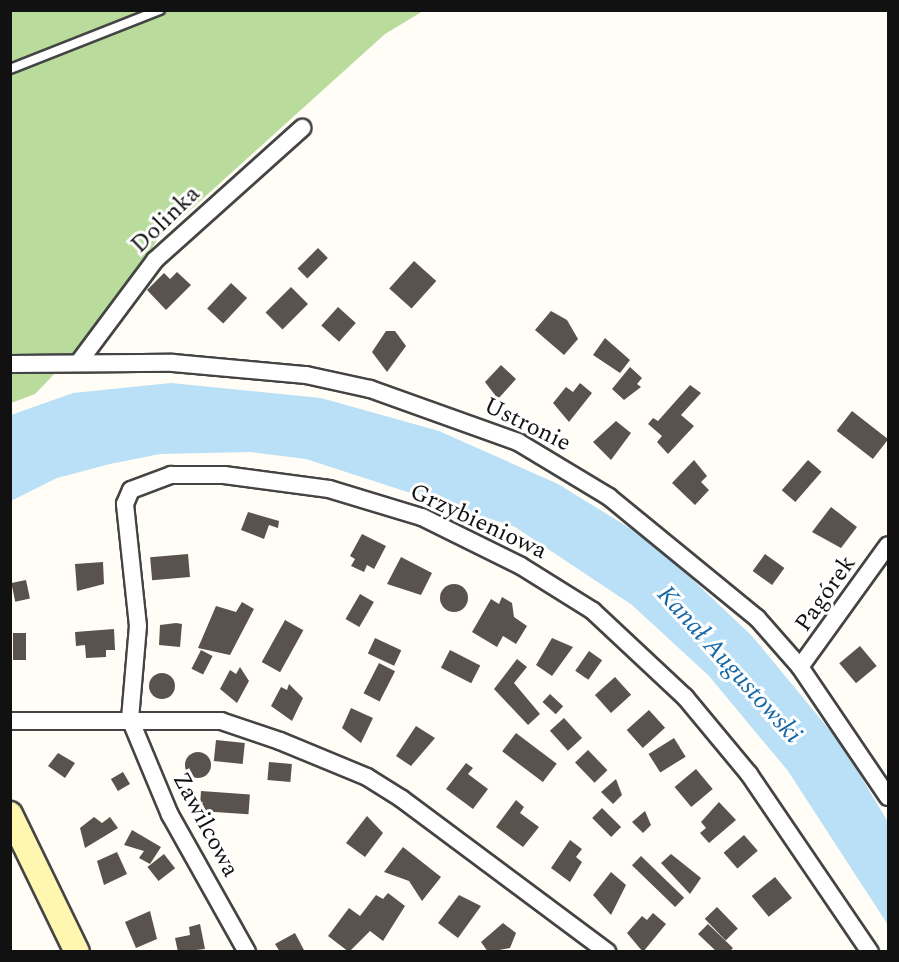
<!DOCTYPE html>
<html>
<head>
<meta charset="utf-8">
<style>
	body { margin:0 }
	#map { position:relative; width:899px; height:962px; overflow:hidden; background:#fffdf5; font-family:Spectral,serif }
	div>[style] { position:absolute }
	.forest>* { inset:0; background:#b9dc9c }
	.water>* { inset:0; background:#b9e0f7 }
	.building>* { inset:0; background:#5a524d; transform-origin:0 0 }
	.round { border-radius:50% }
	.roads { filter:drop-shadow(2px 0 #444) drop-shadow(-2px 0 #444) drop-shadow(0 2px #444) drop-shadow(0 -2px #444) }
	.lane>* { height:8px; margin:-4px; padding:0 4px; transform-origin:4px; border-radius:4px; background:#fff }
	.street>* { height:16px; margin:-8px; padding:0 8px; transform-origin:8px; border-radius:8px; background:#fff }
	.secondary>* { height:24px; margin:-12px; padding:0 12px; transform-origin:12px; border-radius:12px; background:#fff6b0 }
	span { translate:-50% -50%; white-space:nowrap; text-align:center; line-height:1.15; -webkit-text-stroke:6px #fff; paint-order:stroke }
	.street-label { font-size:24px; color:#111 }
	.water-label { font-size:26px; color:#1768a6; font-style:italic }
	.frame { position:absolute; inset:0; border:12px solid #111; pointer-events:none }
</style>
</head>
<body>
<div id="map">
	<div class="forest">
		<div style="clip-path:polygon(10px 11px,423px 11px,385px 34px,157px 240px,114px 312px,35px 394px,11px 403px)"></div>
	</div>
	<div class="water">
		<div style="clip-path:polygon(171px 383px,321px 398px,439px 431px,558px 484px,654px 543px,752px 636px,842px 745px,888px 822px,888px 925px,788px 771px,709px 676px,632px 605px,515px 527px,306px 459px,251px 452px,160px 454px,110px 464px,57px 478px,11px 501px,11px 415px,73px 393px)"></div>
	</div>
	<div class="building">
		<div style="left:318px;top:248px;width:14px;height:29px;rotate:45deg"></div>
		<div style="left:414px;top:261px;width:30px;height:37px;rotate:42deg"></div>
		<div style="clip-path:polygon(177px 272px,191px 285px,166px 310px,147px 290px,164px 273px,170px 279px)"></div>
		<div style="left:231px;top:283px;width:22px;height:35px;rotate:43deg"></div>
		<div style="left:291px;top:287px;width:24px;height:36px;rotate:45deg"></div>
		<div style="left:338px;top:307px;width:24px;height:25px;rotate:42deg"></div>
		<div style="clip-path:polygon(551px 311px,567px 320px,578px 339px,564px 355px,535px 330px)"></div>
		<div style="clip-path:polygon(386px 331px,395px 331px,406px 346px,387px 372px,372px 352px)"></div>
		<div style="clip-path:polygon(605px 338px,630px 360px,620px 373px,593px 355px)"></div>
		<div style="clip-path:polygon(501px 365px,516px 379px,498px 399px,485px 382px)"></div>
		<div style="clip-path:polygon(630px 367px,642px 378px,637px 384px,641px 387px,624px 400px,612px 389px)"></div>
		<div style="clip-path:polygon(580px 383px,592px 393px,569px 422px,553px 403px,566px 387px,573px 392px)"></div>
		<div style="clip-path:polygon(690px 385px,701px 393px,681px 415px,694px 426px,668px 454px,657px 442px,662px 436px,648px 424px,653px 418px,658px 421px)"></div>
		<div style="left:852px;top:411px;width:46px;height:25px;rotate:38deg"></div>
		<div style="clip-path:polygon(616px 421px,631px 433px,611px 460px,593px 442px)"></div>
		<div style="clip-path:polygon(694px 460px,707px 476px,701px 482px,709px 490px,695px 505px,672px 483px)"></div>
		<div style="left:808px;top:460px;width:18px;height:40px;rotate:41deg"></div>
		<div style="clip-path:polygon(831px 507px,857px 527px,841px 548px,812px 532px)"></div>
		<div style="clip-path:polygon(248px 512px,279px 521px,278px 528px,269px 525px,264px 539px,241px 530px)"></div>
		<div style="clip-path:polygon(362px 534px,386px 546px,374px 569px,367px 565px,364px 572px,351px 566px,355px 559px,350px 556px)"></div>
		<div style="left:188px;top:554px;width:23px;height:38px;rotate:85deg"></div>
		<div style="left:765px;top:554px;width:24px;height:21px;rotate:36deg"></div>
		<div style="clip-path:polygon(401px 557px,432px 573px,421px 595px,387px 584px)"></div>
		<div style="clip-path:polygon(103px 562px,104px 584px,77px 591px,75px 564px)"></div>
		<div style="left:26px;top:580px;width:19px;height:15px;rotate:78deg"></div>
		<div class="round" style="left:440px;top:584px;width:28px;height:28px"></div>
		<div style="left:360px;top:594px;width:16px;height:29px;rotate:30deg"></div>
		<div style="clip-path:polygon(502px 597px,512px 603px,514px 617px,527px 626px,516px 644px,503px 636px,497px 647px,472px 632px,491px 599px,499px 604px)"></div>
		<div style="clip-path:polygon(242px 602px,254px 609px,230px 655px,198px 648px,216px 606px,236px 612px)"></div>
		<div style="left:285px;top:620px;width:21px;height:48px;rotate:29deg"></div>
		<div style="clip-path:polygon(176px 623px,182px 624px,180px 647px,159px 645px,160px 625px)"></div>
		<div style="clip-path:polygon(114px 629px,115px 650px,106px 650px,106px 657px,86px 658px,85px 645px,76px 646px,75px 632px)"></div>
		<div style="left:13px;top:633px;width:13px;height:27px"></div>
		<div style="left:375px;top:638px;width:29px;height:17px;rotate:25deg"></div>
		<div style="clip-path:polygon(552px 638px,573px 647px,552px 676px,536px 665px)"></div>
		<div style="left:860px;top:646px;width:26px;height:27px;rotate:50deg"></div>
		<div style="left:201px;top:650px;width:13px;height:21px;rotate:27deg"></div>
		<div style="left:450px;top:650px;width:34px;height:20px;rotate:27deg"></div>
		<div style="left:589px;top:651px;width:16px;height:24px;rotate:35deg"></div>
		<div style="clip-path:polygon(517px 659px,527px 667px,514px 683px,540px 714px,528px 725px,494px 689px)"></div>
		<div style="left:379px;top:663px;width:18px;height:34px;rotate:27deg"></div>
		<div style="clip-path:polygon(240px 667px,249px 681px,237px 703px,220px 689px,230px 670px,236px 674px)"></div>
		<div class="round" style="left:149px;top:673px;width:26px;height:26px"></div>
		<div style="left:615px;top:677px;width:24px;height:27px;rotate:48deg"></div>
		<div style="clip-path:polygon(289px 684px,303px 698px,292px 721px,271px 706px,281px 687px,287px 690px)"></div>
		<div style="left:550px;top:694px;width:18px;height:11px;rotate:43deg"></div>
		<div style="clip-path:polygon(351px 708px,373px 718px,361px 743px,342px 728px)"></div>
		<div style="left:649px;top:710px;width:24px;height:30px;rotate:48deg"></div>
		<div style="left:564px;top:718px;width:27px;height:19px;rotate:48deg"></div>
		<div style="clip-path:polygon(416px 726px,435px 738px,411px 766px,396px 756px)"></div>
		<div style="left:516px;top:733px;width:51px;height:23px;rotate:37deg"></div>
		<div style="left:674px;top:738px;width:22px;height:30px;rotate:58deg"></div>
		<div style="left:216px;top:740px;width:29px;height:21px;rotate:6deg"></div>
		<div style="left:588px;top:750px;width:28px;height:18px;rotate:46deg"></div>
		<div class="round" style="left:185px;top:752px;width:26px;height:26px"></div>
		<div style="clip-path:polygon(58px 753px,75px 763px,65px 778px,48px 766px)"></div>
		<div style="left:269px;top:762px;width:23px;height:18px;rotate:5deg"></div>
		<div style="clip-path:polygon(466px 763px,473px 768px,468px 774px,488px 789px,473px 809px,446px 789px)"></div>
		<div style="left:696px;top:769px;width:26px;height:28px;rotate:50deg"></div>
		<div style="left:123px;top:772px;width:14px;height:14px;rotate:60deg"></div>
		<div style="clip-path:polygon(616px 779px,622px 795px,613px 804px,601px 792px)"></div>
		<div style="left:201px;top:791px;width:49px;height:20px;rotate:4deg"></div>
		<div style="clip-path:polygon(516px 800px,524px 807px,520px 813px,539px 827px,523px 847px,496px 827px)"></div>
		<div style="clip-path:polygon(719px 802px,736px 820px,709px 843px,700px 833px,706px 828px,701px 822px)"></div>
		<div style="left:602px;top:808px;width:27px;height:14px;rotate:45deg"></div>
		<div style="clip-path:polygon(645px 811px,651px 825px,643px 833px,632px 822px)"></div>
		<div style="clip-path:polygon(367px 816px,383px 833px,365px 857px,346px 843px)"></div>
		<div style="clip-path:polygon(94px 817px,102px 823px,110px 817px,118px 828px,85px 848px,80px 828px)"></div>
		<div style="clip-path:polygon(132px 830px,161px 847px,150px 864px,139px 858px,144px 851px,124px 845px)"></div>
		<div style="left:744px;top:835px;width:21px;height:27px;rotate:49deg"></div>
		<div style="clip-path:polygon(570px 840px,582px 849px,576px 857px,582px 862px,570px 882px,551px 868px)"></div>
		<div style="clip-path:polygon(403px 847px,441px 877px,422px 901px,409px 881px,384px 872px)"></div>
		<div style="clip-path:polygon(117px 852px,127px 874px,104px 885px,97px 861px)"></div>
		<div style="left:164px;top:854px;width:18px;height:21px;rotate:52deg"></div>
		<div style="clip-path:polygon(671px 854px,701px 878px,690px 894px,661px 863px)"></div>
		<div style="left:641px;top:856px;width:60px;height:13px;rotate:44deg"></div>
		<div style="clip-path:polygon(611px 872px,626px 885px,611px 915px,593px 895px)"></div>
		<div style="left:775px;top:877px;width:27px;height:30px;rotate:51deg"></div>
		<div style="clip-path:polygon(388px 893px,405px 906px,383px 941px,370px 931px,349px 952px,328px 936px,349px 908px,360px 916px,376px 895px,383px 899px)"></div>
		<div style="clip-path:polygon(459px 895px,481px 906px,458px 938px,438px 923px)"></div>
		<div style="left:717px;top:907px;width:30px;height:17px;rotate:46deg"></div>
		<div style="clip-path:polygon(150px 911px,157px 939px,136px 948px,125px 922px)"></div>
		<div style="clip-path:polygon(653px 913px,666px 924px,643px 952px,627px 933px,642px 916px,647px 920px)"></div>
		<div style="clip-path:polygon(503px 923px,516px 933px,510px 948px,488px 952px,481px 942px)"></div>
		<div style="clip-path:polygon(200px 924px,205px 949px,178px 952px,175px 938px,190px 935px,189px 927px)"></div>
		<div style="clip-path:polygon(708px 924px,733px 948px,729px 952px,717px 952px,698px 934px)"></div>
		<div style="clip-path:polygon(295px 933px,305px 952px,280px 952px,275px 944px)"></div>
	</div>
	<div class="roads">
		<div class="lane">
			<div style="left:10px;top:69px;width:161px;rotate:-21.5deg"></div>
		</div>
		<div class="street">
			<div style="left:79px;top:362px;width:127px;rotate:-53.3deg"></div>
			<div style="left:155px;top:260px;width:198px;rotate:-41.9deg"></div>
			<div style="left:10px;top:364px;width:163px;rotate:-0.4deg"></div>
			<div style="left:173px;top:363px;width:134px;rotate:5.2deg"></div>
			<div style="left:306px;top:375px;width:66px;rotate:12.3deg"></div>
			<div style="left:370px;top:389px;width:157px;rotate:19.7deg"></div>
			<div style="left:518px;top:442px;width:106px;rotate:31.1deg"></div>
			<div style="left:609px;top:497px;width:191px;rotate:39.3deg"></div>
			<div style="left:757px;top:618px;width:65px;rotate:48.7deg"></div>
			<div style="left:800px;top:667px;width:157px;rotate:55.9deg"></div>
			<div style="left:800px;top:667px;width:150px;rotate:-54.2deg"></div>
			<div style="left:10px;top:721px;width:211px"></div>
			<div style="left:221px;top:721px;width:62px;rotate:18.7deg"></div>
			<div style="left:280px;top:741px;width:94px;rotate:22.5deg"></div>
			<div style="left:367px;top:777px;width:41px;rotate:32.2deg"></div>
			<div style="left:402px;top:799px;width:256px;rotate:36.7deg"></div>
			<div style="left:247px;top:952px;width:157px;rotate:-119.3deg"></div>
			<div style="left:170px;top:815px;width:104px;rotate:-112.6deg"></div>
			<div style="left:130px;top:719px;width:93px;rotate:-85.1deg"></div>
			<div style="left:138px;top:626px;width:123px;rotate:-96.1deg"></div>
			<div style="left:125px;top:504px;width:15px;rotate:-67deg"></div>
			<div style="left:131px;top:490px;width:43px;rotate:-20.6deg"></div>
			<div style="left:171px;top:475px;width:53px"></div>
			<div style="left:224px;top:475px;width:106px;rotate:7.6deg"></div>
			<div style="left:329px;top:489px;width:97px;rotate:16.8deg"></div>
			<div style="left:422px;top:517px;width:110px;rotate:26.3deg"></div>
			<div style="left:521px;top:566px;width:85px;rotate:32deg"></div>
			<div style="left:593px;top:611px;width:126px;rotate:43.1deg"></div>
			<div style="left:685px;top:697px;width:100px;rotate:50.3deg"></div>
			<div style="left:749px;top:774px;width:215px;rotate:55.8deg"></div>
		</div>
		<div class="secondary">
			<div style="left:10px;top:814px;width:153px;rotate:64.1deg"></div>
		</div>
	</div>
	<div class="street-label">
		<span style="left:166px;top:220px;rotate:-44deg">Dolinka</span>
		<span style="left:527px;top:425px;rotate:26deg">Ustronie</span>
		<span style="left:478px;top:522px;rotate:25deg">Grzybieniowa</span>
		<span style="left:826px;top:594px;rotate:-55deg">Pagórek</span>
		<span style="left:205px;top:825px;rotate:62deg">Zawilcowa</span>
	</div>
	<div class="water-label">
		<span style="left:729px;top:665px;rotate:48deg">Kanał Augustowski</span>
	</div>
	<div class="frame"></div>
</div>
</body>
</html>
